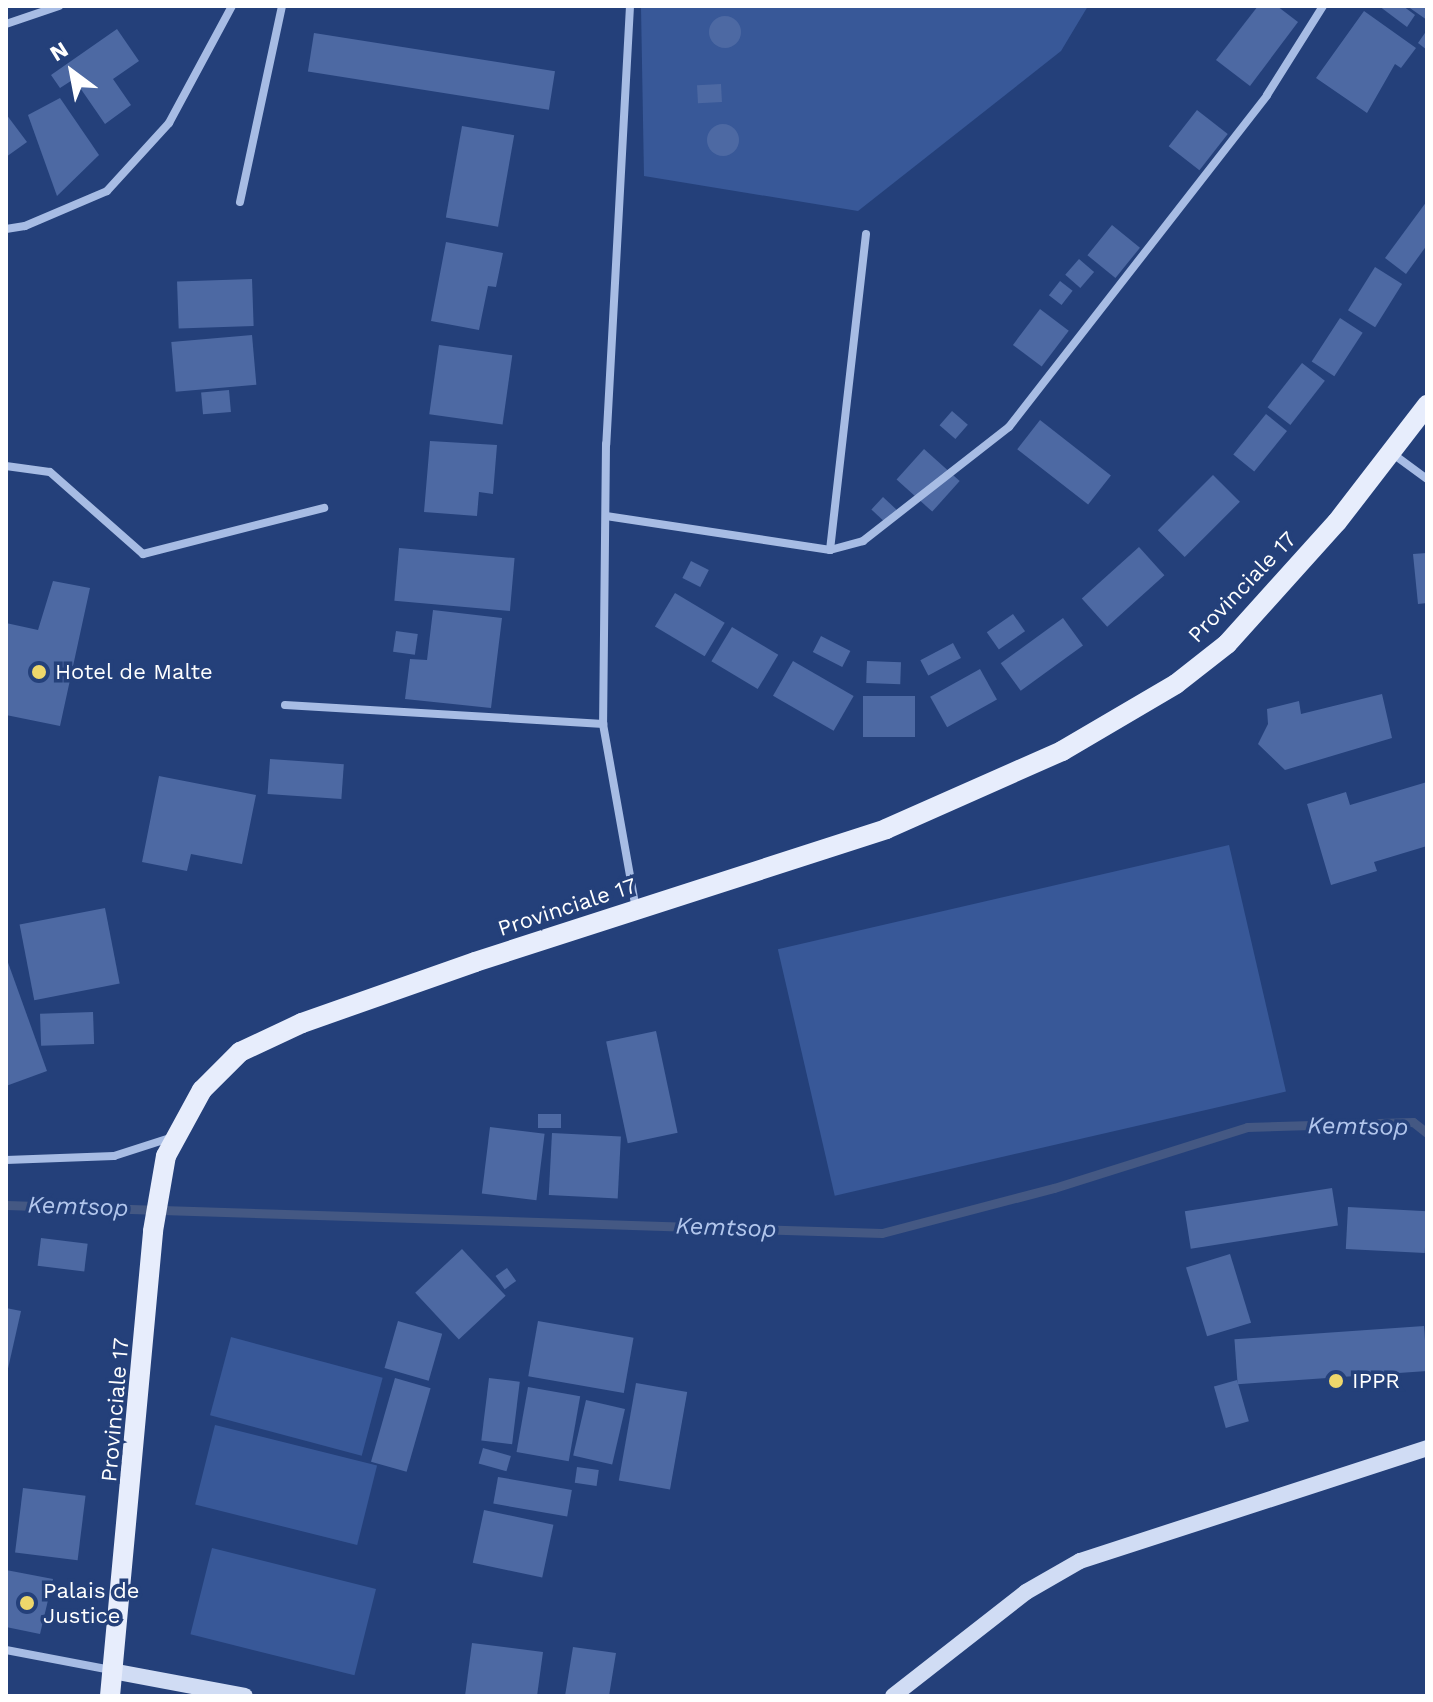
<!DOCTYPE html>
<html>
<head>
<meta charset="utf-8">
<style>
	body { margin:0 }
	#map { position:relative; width:1433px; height:1702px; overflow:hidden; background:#24407a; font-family:"Work Sans",sans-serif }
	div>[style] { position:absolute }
	.green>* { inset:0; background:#385898; transform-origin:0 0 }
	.stream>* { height:9px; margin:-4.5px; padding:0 4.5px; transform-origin:4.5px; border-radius:4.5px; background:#445883 }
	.building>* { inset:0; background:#4d69a3; transform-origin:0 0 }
	.round { border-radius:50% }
	.street>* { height:8px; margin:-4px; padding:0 4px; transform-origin:4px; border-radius:4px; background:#a7bce4 }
	.secondary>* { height:16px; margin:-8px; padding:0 8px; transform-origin:8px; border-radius:8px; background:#d0dcf4 }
	.primary>* { height:20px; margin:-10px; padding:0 10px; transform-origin:10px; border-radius:10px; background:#e7edfc }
	.dots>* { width:22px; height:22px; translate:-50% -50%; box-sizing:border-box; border:4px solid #24407a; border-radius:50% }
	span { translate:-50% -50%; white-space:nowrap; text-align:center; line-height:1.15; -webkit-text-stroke:7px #24407a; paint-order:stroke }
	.street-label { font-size:22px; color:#fff }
	.poi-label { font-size:22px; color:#fff }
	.left { translate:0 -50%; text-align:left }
	.water-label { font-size:24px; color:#b2c6ec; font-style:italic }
	.frame { position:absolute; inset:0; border:8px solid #fff; pointer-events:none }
	.north { position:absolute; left:32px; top:32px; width:80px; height:80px; -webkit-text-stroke:6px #24407a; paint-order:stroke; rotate:328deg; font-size:22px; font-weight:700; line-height:32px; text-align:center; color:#fff }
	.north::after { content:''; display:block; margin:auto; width:28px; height:36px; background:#fff; clip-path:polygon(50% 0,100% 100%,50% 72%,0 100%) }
</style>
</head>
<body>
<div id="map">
	<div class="green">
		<div style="clip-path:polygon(641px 6px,1088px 6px,1061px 51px,858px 211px,644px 176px)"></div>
		<div style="left:1229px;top:845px;width:253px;height:463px;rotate:77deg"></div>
		<div style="left:231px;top:1337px;width:157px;height:81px;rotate:15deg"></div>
		<div style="left:215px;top:1425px;width:167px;height:82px;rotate:14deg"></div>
		<div style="left:212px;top:1548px;width:169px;height:89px;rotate:14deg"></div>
	</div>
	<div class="stream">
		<div style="left:6px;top:1205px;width:876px;rotate:1.83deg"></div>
		<div style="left:882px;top:1233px;width:178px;rotate:-14.7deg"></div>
		<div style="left:1054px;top:1188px;width:202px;rotate:-17.5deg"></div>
		<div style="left:1247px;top:1127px;width:166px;rotate:-1.7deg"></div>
		<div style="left:1413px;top:1122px;width:18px;rotate:38deg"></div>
	</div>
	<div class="building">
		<div style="clip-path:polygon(1258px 6px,1277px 6px,1298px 22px,1250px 86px,1216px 60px)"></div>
		<div style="clip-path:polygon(1379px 6px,1403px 6px,1415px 15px,1407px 27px)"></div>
		<div style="clip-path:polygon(1407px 6px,1427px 6px,1427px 20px)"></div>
		<div style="clip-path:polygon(1364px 11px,1416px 48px,1401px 68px,1395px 64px,1367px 113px,1316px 78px)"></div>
		<div class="round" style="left:709px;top:16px;width:32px;height:32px"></div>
		<div style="clip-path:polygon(117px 29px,139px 61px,113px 79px,131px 105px,105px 124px,74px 79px,60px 88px,51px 75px)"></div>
		<div style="clip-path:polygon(1427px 30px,1427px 50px,1418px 43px)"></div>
		<div style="left:314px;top:33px;width:244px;height:39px;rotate:9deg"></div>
		<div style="left:721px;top:84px;width:18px;height:24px;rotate:87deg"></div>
		<div style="clip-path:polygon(60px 98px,99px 155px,57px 196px,28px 115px)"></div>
		<div style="left:1197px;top:110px;width:39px;height:46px;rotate:38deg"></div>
		<div style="clip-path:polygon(6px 114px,27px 142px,6px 157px)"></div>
		<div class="round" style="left:707px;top:124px;width:32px;height:32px"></div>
		<div style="left:462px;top:126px;width:53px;height:93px;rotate:10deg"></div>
		<div style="clip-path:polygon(1427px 201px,1427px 245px,1406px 274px,1385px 258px)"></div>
		<div style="left:1112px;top:225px;width:36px;height:39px;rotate:39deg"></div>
		<div style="clip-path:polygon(446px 242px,503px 253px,496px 287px,488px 286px,479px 330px,431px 321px)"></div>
		<div style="left:1079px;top:259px;width:20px;height:21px;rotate:41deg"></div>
		<div style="left:1375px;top:267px;width:32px;height:51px;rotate:32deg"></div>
		<div style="left:252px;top:279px;width:47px;height:75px;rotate:88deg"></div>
		<div style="left:1060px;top:281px;width:16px;height:18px;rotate:38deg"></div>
		<div style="left:1040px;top:309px;width:36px;height:45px;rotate:37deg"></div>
		<div style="left:1340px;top:318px;width:27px;height:52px;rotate:33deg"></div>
		<div style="left:252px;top:335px;width:50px;height:81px;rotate:85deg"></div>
		<div style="left:439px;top:345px;width:74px;height:70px;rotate:8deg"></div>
		<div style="left:1302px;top:363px;width:29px;height:56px;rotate:38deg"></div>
		<div style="left:229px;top:390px;width:22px;height:28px;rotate:85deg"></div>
		<div style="left:952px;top:411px;width:21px;height:19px;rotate:41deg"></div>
		<div style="left:1266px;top:414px;width:27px;height:52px;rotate:39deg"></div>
		<div style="left:1040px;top:420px;width:90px;height:37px;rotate:38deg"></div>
		<div style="clip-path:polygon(430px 441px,497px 445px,493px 494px,479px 492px,477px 516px,424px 512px)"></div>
		<div style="left:924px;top:449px;width:48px;height:41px;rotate:42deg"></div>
		<div style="left:1213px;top:475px;width:38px;height:78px;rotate:45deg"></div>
		<div style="left:883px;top:497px;width:19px;height:17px;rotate:43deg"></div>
		<div style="left:1139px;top:547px;width:38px;height:77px;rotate:48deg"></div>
		<div style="left:399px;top:548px;width:116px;height:53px;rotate:5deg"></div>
		<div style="clip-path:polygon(1427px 553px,1427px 603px,1418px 604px,1413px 554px)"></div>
		<div style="left:691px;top:561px;width:20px;height:19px;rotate:27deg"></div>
		<div style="clip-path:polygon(53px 581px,90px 588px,60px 726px,6px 715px,6px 623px,38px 630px)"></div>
		<div style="left:675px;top:593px;width:58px;height:39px;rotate:31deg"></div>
		<div style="clip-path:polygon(433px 610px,502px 618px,491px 708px,405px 699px,410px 659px,427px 660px)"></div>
		<div style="left:1013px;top:614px;width:21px;height:32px;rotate:55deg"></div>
		<div style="left:1063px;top:618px;width:34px;height:77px;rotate:54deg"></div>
		<div style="left:732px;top:627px;width:54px;height:40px;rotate:31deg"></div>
		<div style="left:396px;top:631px;width:22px;height:21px;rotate:8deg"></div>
		<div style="left:821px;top:636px;width:33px;height:18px;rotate:27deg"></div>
		<div style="left:953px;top:643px;width:17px;height:37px;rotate:62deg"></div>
		<div style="left:793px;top:661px;width:70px;height:40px;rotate:30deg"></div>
		<div style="left:867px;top:661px;width:34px;height:22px;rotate:2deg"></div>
		<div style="left:980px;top:669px;width:35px;height:57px;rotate:61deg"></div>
		<div style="clip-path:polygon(1382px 694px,1392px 738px,1285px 770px,1258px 744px,1268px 724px,1267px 709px,1299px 701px,1301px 714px)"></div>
		<div style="left:863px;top:696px;width:52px;height:41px"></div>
		<div style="left:270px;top:759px;width:74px;height:35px;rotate:4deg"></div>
		<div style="clip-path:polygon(159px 776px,256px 795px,242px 864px,191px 854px,187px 871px,142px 862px)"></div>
		<div style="clip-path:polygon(1427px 782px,1427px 846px,1374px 862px,1377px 871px,1331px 885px,1307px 804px,1346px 792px,1350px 805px)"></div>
		<div style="left:105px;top:908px;width:77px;height:87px;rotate:79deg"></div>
		<div style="clip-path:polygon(6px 957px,47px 1071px,6px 1086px)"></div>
		<div style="left:93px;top:1012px;width:32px;height:53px;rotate:88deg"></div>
		<div style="left:656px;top:1031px;width:104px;height:51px;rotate:78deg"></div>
		<div style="left:538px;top:1114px;width:23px;height:14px"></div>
		<div style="left:490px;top:1127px;width:55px;height:67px;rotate:7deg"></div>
		<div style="left:552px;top:1133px;width:69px;height:62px;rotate:3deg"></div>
		<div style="left:1332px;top:1188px;width:38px;height:149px;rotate:81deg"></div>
		<div style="left:1348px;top:1207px;width:79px;height:42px;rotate:3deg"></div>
		<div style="left:41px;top:1238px;width:47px;height:28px;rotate:7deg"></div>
		<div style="left:462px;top:1249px;width:64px;height:64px;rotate:47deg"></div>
		<div style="left:1230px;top:1254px;width:72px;height:46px;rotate:73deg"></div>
		<div style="left:507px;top:1268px;width:16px;height:14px;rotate:55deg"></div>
		<div style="clip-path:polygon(6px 1308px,21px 1311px,7px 1373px,6px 1373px)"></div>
		<div style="left:398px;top:1321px;width:46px;height:49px;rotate:16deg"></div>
		<div style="left:538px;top:1321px;width:97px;height:56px;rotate:10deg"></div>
		<div style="left:1424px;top:1326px;width:45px;height:190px;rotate:86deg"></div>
		<div style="left:395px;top:1378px;width:37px;height:87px;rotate:16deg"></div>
		<div style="left:489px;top:1378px;width:31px;height:63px;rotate:7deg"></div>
		<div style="left:1237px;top:1380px;width:43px;height:24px;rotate:74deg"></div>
		<div style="left:636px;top:1383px;width:52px;height:99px;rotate:10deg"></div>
		<div style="left:528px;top:1387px;width:53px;height:66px;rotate:10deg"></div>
		<div style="left:586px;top:1400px;width:40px;height:57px;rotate:13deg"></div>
		<div style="left:483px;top:1448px;width:29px;height:16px;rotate:16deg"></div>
		<div style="left:577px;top:1467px;width:22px;height:16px;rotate:8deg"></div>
		<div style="left:498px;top:1477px;width:75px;height:27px;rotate:10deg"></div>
		<div style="left:23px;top:1488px;width:63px;height:65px;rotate:7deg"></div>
		<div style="left:484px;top:1510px;width:71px;height:54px;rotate:12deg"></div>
		<div style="clip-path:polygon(6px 1570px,53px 1579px,40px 1634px,6px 1627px)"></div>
		<div style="clip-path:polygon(472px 1643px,543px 1652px,537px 1696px,465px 1696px)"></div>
		<div style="clip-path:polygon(573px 1647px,616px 1653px,609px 1696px,565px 1696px)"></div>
	</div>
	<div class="street">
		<div style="left:630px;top:6px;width:439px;rotate:93.1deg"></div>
		<div style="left:606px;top:444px;width:280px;rotate:90.6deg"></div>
		<div style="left:603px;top:724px;width:188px;rotate:79.9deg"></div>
		<div style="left:6px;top:24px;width:56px;rotate:-18.8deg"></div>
		<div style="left:240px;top:202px;width:200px;rotate:-77.9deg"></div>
		<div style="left:6px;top:229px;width:19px;rotate:-9deg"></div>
		<div style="left:25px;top:226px;width:89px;rotate:-23.1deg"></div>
		<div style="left:107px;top:191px;width:92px;rotate:-47.6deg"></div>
		<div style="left:169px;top:123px;width:133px;rotate:-61.7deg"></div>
		<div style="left:1393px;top:454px;width:42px;rotate:36.3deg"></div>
		<div style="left:6px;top:466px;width:44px;rotate:7.8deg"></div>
		<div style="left:50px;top:472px;width:124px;rotate:41.4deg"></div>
		<div style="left:143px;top:554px;width:187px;rotate:-14.3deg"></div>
		<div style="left:606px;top:516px;width:227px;rotate:8.6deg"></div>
		<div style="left:830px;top:550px;width:34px;rotate:-15deg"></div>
		<div style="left:863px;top:541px;width:185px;rotate:-38deg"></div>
		<div style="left:1009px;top:427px;width:420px;rotate:-52.1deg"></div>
		<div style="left:1267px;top:95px;width:105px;rotate:-57.8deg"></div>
		<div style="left:830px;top:550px;width:318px;rotate:-83.5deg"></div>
		<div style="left:285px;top:705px;width:319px;rotate:3.4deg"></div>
		<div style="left:6px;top:1160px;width:108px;rotate:-2.1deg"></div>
		<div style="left:114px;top:1156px;width:62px;rotate:-17.9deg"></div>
		<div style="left:6px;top:1650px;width:107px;rotate:10.8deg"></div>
	</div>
	<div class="secondary">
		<div style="left:112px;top:1671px;width:135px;rotate:10.6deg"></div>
		<div style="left:893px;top:1696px;width:169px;rotate:-38deg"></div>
		<div style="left:1026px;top:1592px;width:62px;rotate:-29.9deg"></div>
		<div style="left:1080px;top:1561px;width:365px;rotate:-18deg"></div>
	</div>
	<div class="primary">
		<div style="left:110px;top:1696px;width:467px;rotate:-84.7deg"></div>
		<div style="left:153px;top:1231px;width:76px;rotate:-80.2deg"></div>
		<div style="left:166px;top:1156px;width:75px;rotate:-61.4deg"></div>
		<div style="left:202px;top:1090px;width:54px;rotate:-45deg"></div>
		<div style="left:240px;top:1052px;width:68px;rotate:-25.1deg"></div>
		<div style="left:302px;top:1023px;width:183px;rotate:-19.4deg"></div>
		<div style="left:475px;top:962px;width:432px;rotate:-17.9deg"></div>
		<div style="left:886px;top:829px;width:193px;rotate:-23.9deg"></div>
		<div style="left:1062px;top:751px;width:132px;rotate:-30.4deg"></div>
		<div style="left:1176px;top:684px;width:65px;rotate:-38.1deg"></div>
		<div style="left:1227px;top:644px;width:164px;rotate:-48deg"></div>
		<div style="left:1337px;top:522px;width:148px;rotate:-52.4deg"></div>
	</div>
	<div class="dots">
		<div style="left:39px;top:672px;background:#eed76b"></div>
		<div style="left:1336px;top:1381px;background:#eed76b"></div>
		<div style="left:27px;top:1603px;background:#eed76b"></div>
	</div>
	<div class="street-label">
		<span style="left:1242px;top:587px;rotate:-46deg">Provinciale 17</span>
		<span style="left:567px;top:907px;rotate:-18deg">Provinciale 17</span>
		<span style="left:115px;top:1410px;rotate:-85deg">Provinciale 17</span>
	</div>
	<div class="poi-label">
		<span class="left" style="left:55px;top:672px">Hotel de Malte</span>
		<span class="left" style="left:1352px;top:1381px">IPPR</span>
		<span class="left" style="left:43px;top:1603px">Palais de<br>Justice</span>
	</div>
	<div class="water-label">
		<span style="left:1358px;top:1127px;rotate:1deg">Kemtsop</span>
		<span style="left:78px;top:1207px;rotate:2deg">Kemtsop</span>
		<span style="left:726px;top:1228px;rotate:2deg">Kemtsop</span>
	</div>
	<div class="frame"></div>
	<div class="north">N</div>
</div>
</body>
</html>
